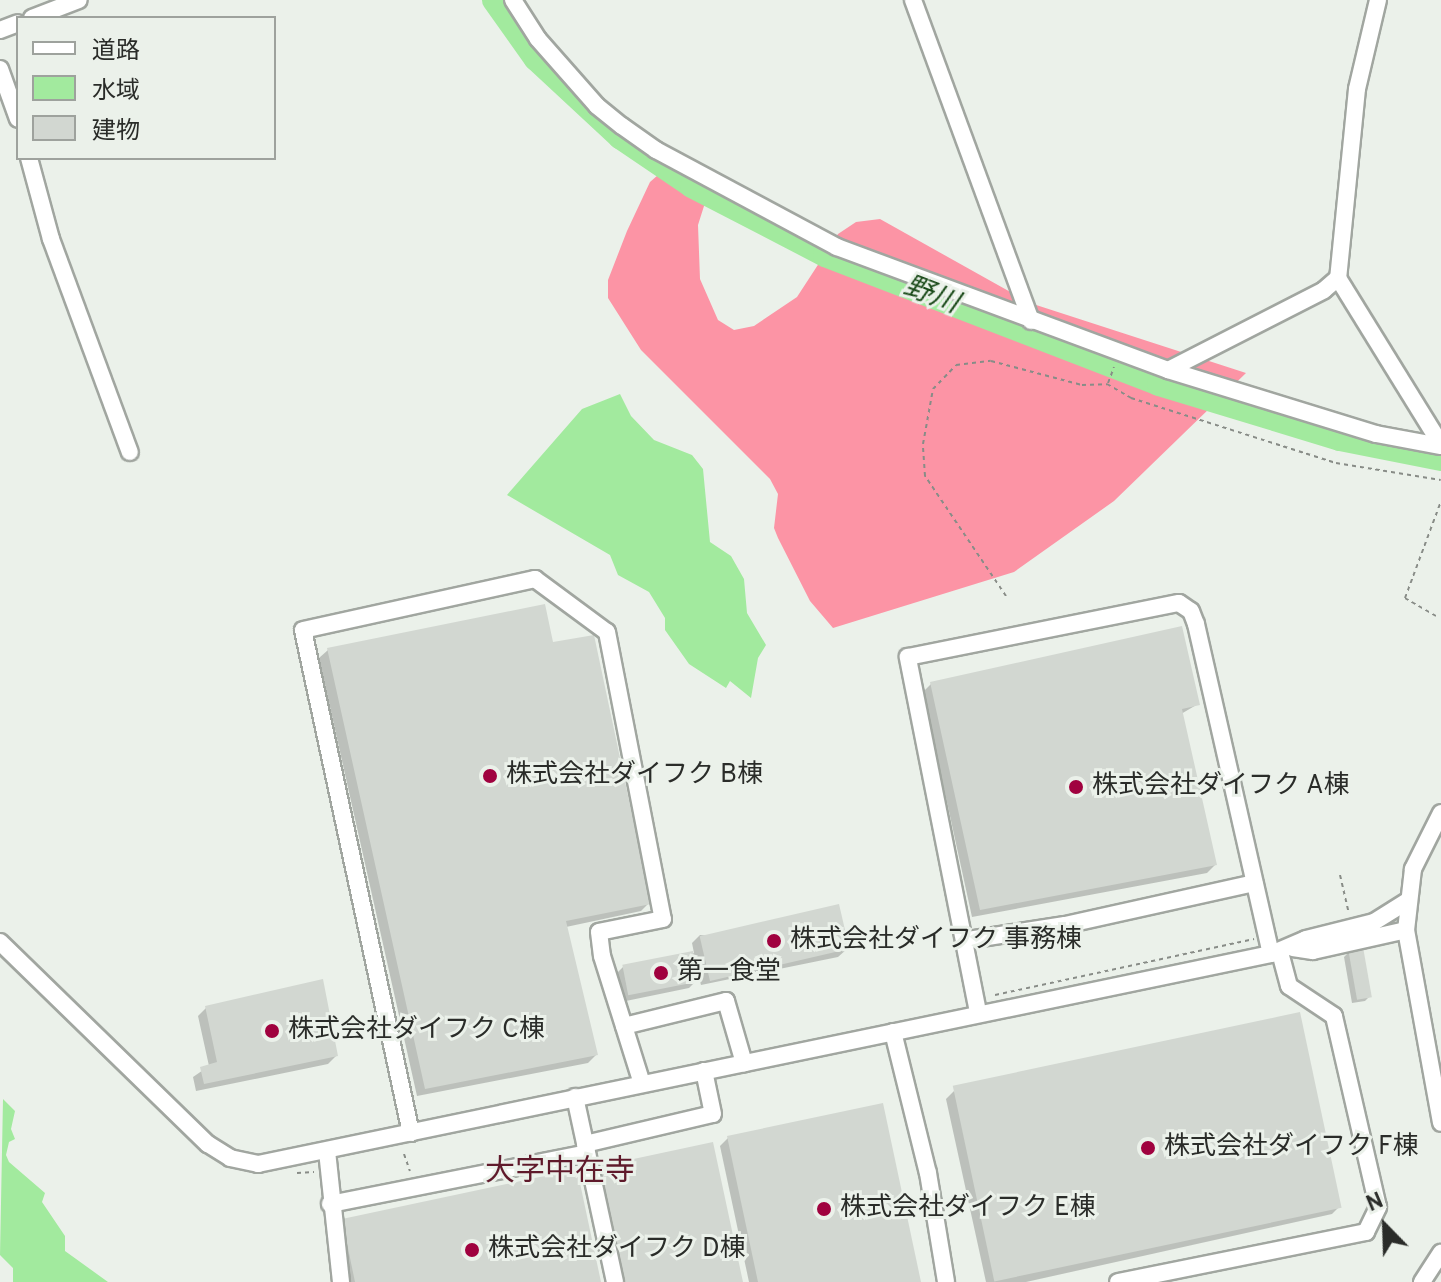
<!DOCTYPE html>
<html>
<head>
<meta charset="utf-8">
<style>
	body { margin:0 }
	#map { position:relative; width:1441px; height:1282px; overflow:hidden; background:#ebf1ea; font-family:Overpass,"Noto Sans JP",sans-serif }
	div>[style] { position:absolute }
	.forest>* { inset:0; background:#fc94a5 }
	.water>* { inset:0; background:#a2ea9e }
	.shadow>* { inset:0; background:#0003 }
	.river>* { height:24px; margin:-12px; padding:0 12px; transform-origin:12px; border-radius:12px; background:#a2ea9e }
	.building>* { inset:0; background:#d2d7d1; transform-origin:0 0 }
	.path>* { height:2px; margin-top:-1px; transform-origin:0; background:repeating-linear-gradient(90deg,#888c87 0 4px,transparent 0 8px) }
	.roads { filter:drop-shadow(2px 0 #a1a6a0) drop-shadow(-2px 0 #a1a6a0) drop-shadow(0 2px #a1a6a0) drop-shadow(0 -2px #a1a6a0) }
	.minor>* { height:16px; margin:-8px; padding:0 8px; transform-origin:8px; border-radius:8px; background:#fff }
	.dots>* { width:22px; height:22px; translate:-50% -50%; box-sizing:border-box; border:4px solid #ebf1ea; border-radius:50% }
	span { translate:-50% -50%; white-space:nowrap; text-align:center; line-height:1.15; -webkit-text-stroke:6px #ebf1ea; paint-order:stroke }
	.poi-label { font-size:26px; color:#2a2c29 }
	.left { translate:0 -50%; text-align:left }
	.water-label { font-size:28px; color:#1a4a19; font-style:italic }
	.quarter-label { font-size:30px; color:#5f1a2b }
	.legend { position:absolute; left:16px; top:16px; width:260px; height:144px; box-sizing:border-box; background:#ebf1ea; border:2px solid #9ea29d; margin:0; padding:10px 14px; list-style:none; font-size:24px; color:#2a2c29 }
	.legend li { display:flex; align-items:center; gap:16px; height:40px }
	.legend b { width:40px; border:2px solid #9ea29d }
	.north { position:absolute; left:1345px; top:1186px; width:80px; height:80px; -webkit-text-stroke:6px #ebf1ea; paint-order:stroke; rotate:337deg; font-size:22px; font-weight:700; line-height:32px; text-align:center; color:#2a2c29 }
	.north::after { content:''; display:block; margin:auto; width:28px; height:36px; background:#2a2c29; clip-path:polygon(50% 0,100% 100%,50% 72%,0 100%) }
</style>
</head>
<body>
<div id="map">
	<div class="forest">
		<div style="clip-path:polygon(674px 161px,710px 187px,698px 225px,700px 279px,718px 320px,734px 330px,754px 326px,797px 297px,838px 234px,856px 222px,880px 219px,1030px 303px,1246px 373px,1114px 501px,1014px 572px,833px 628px,810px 601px,778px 538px,774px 528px,778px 494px,770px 479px,641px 350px,608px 298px,608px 280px,627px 231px,650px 182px)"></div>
	</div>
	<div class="water">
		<div style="clip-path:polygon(620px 394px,631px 416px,654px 440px,692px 455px,703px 469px,710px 542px,731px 556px,744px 579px,747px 613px,766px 645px,758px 658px,751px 698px,730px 681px,726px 688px,689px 664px,665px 630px,665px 618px,649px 592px,618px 575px,610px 555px,507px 495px,582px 409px)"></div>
		<div style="clip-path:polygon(3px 1099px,15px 1111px,11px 1129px,15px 1139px,9px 1142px,6px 1155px,9px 1162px,45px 1193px,42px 1202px,65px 1236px,65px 1251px,108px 1282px,13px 1282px,13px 1268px,0 1255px)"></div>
	</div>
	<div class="shadow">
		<div style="clip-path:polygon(552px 644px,649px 903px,641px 911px,566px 927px,596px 1055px,588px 1063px,417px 1096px,319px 658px,328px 650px)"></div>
		<div style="clip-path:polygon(931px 684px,1198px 704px,1181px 714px,1215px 865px,1207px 873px,972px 917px,923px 692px)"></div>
		<div style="clip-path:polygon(700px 935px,847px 949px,838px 957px,701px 985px,699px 978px,689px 988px,621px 1002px,615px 975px,623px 967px,694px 953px,692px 943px)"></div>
		<div style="clip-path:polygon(1349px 952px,1370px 996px,1365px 1001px,1352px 1003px,1344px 957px)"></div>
		<div style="clip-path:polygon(206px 1008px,336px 1056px,328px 1064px,196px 1091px,193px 1077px,209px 1066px,198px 1016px)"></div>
		<div style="clip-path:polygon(954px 1091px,1340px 1206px,1332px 1214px,1026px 1282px,986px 1282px,946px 1099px)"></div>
		<div style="clip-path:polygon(728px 1138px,919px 1282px,749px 1282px,720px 1146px)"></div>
		<div style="clip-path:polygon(343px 1221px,599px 1282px,346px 1282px,335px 1229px)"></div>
	</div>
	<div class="river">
		<div style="left:494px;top:0;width:72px;rotate:54.6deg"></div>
		<div style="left:536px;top:59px;width:115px;rotate:42.9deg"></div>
		<div style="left:620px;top:137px;width:87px;rotate:34.2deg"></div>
		<div style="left:692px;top:186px;width:150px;rotate:27.4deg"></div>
		<div style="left:825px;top:255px;width:358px;rotate:21.1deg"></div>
		<div style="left:1159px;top:384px;width:189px;rotate:16.9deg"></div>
		<div style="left:1340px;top:439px;width:103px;rotate:11.2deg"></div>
	</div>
	<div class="building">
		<div style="clip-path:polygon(545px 604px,553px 642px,594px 635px,651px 904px,566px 921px,598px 1055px,425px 1089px,327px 648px)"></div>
		<div style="clip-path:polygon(1182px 626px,1200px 705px,1182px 709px,1217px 865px,980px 910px,930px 682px)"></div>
		<div style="left:839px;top:904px;width:46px;height:143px;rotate:77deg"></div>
		<div style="left:1363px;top:947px;width:51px;height:15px;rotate:80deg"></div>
		<div style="left:693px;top:951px;width:31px;height:72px;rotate:79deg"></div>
		<div style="clip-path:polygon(323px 979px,338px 1056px,204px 1084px,200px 1067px,217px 1062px,205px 1006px)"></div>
		<div style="left:1300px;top:1012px;width:200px;height:355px;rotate:78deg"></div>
		<div style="clip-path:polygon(883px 1103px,921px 1282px,758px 1282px,727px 1136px)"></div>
		<div style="clip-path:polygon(713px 1142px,743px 1282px,621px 1282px,596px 1167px)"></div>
		<div style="clip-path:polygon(577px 1169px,601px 1282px,355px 1282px,342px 1219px)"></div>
	</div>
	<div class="path">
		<div style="left:1108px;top:383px;width:17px;rotate:-69deg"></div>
		<div style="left:1006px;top:596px;width:145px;rotate:-124deg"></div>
		<div style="left:925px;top:476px;width:32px;rotate:-94deg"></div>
		<div style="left:923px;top:444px;width:56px;rotate:-79.7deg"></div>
		<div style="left:933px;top:389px;width:33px;rotate:-46deg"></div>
		<div style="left:956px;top:365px;width:35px;rotate:-7deg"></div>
		<div style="left:991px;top:361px;width:94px;rotate:14.8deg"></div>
		<div style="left:1082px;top:385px;width:25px;rotate:-2deg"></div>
		<div style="left:1107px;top:384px;width:28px;rotate:30deg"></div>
		<div style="left:1131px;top:398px;width:215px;rotate:17.6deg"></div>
		<div style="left:1336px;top:463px;width:106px;rotate:9.2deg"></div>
		<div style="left:1436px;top:616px;width:36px;rotate:-150deg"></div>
		<div style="left:1405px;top:598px;width:103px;rotate:-69.6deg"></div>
		<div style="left:1340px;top:875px;width:37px;rotate:77deg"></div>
		<div style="left:995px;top:995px;width:265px;rotate:-12.2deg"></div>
		<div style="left:404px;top:1154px;width:18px;rotate:71deg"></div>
		<div style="left:297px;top:1173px;width:17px;rotate:-3deg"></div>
	</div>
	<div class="roads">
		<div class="minor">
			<div style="left:513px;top:0;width:46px;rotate:57.3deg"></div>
			<div style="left:538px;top:39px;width:89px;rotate:48.6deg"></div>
			<div style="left:597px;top:106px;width:32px;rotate:39deg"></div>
			<div style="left:622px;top:126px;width:42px;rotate:35.2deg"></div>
			<div style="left:656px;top:150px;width:205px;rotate:28.2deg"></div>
			<div style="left:837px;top:247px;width:353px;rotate:20.4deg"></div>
			<div style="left:1168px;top:370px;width:218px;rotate:17.1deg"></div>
			<div style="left:1376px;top:434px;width:66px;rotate:10.5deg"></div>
			<div style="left:913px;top:0;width:342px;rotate:69.8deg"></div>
			<div style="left:1378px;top:0;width:91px;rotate:103.3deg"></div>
			<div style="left:1357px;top:89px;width:190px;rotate:95.7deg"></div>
			<div style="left:1338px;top:278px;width:196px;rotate:58.3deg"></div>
			<div style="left:32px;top:18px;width:50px;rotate:-21deg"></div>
			<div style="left:0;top:30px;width:19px;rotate:-21deg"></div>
			<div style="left:0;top:69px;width:53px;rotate:70.2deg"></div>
			<div style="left:29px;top:158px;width:84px;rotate:74.8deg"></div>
			<div style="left:51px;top:239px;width:227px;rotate:69.7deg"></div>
			<div style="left:1168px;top:370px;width:175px;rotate:-27.1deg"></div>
			<div style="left:1324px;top:290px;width:18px;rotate:-41deg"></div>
			<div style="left:1441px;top:813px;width:63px;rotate:116.6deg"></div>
			<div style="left:1413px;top:869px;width:61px;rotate:96.5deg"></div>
			<div style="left:1406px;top:930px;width:196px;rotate:79.7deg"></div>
			<div style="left:968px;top:940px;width:98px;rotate:-8.8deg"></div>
			<div style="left:1065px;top:925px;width:194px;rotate:-12.5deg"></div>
			<div style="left:0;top:942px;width:290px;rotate:44.2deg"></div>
			<div style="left:208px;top:1144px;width:26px;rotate:32deg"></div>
			<div style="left:230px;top:1158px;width:29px;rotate:12deg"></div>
			<div style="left:258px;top:1164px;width:1035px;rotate:-11.71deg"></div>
			<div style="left:1271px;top:954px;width:38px;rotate:-23deg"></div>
			<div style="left:1306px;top:939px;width:70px;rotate:-14deg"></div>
			<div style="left:1374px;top:922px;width:38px;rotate:-32deg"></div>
			<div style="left:1293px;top:948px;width:20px;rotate:9deg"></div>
			<div style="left:1313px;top:951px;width:95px;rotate:-12.7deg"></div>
			<div style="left:978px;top:1012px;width:362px;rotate:-101.2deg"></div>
			<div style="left:908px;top:657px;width:276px;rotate:-11.3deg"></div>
			<div style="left:1179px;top:603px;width:14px;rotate:34deg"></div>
			<div style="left:1191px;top:611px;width:14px;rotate:69deg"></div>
			<div style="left:1196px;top:624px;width:338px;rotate:77.2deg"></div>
			<div style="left:624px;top:1026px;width:105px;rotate:-13.8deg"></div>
			<div style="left:726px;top:1001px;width:65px;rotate:73.8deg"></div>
			<div style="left:893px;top:1032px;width:145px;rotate:76.1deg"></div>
			<div style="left:928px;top:1173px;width:110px;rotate:80.6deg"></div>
			<div style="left:575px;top:1097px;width:189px;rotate:77.8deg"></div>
			<div style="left:411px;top:1133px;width:514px;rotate:-102.12deg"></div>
			<div style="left:303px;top:630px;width:238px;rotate:-12.4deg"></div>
			<div style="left:535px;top:579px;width:89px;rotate:36.4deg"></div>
			<div style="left:607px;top:632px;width:292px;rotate:79deg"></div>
			<div style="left:663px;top:919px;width:65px;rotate:168.5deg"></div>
			<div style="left:599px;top:932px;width:24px;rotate:83deg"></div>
			<div style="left:602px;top:956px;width:134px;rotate:72.6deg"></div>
			<div style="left:585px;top:1144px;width:131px;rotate:-13.2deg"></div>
			<div style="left:713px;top:1114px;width:44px;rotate:-101.8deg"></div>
			<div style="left:327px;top:1151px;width:132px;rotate:83.9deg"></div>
			<div style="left:330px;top:1204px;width:262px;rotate:-11.2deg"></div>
			<div style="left:1118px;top:1282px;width:253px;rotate:-11.4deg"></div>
			<div style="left:1366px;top:1232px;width:28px;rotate:-64deg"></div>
			<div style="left:1378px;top:1207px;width:196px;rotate:-103deg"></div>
			<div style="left:1334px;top:1016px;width:54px;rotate:-146.3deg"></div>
			<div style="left:1289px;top:986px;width:35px;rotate:-105deg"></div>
			<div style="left:1422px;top:1282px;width:35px;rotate:-57deg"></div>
		</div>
	</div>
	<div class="dots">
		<div style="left:490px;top:776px;background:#a0023f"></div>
		<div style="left:1076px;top:787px;background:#a0023f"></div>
		<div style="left:774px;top:941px;background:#a0023f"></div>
		<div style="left:661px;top:973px;background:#a0023f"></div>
		<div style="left:272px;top:1031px;background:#a0023f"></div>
		<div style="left:1148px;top:1148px;background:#a0023f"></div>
		<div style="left:824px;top:1209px;background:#a0023f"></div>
		<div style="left:472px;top:1250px;background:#a0023f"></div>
	</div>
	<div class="poi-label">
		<span class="left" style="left:506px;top:776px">株式会社ダイフク B棟</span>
		<span class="left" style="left:1092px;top:787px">株式会社ダイフク A棟</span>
		<span class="left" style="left:790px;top:941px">株式会社ダイフク 事務棟</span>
		<span class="left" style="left:677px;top:973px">第一食堂</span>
		<span class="left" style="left:288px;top:1031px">株式会社ダイフク C棟</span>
		<span class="left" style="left:1164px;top:1148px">株式会社ダイフク F棟</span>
		<span class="left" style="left:840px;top:1209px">株式会社ダイフク E棟</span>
		<span class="left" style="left:488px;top:1250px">株式会社ダイフク D棟</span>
	</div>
	<div class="water-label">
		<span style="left:931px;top:296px;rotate:21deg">野川</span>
	</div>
	<div class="quarter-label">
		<span style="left:560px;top:1173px">大字中在寺</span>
	</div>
	<ul class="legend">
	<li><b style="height:10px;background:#fff"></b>道路</li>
	<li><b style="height:22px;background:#a2ea9e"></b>水域</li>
	<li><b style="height:22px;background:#d2d7d1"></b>建物</li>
	</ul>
	<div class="north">N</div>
</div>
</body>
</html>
